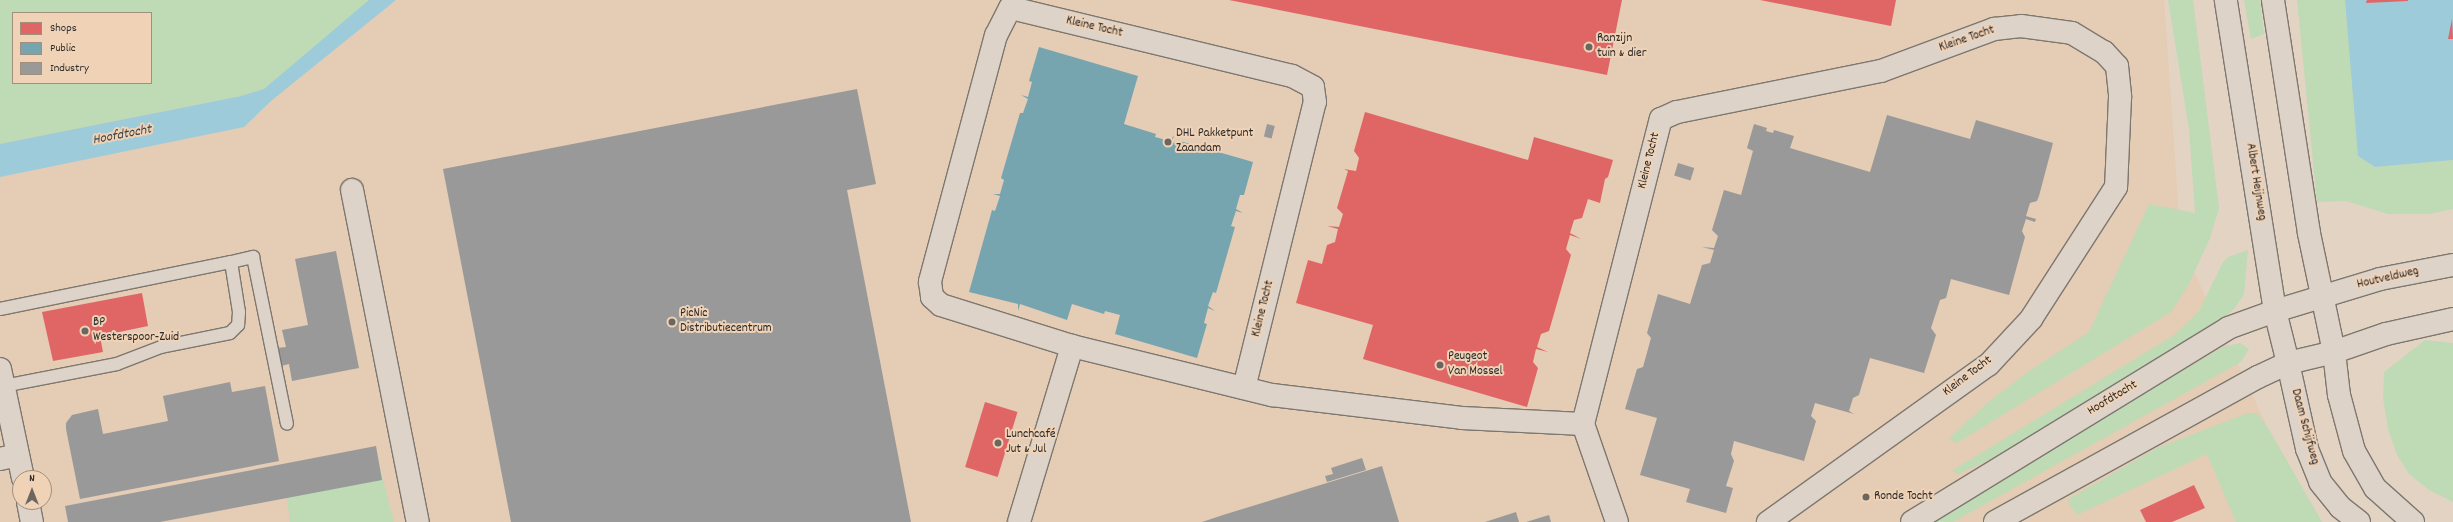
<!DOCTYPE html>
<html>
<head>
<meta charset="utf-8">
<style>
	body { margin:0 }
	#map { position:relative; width:2453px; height:522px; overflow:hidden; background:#e3d3c3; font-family:Dekko,sans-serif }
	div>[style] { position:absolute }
	.built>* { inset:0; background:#e4ccb5 }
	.green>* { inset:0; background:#bedbb6 }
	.water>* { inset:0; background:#9ecbd9 }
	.shops>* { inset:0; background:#e06666; transform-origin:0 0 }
	.public>* { inset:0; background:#76a5af }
	.industry>* { inset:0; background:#999; transform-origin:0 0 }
	.roads { filter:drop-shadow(1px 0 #7e776f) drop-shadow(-1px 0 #7e776f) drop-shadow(0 1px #7e776f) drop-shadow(0 -1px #7e776f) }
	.service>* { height:12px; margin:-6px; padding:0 6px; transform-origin:6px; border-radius:6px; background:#ded3c8 }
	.minor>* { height:22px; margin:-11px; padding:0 11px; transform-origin:11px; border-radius:11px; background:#ded3c8 }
	.tertiary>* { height:22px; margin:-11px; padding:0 11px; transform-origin:11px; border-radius:11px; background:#ded3c8 }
	.secondary>* { height:22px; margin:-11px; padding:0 11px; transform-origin:11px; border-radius:11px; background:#ded3c8 }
	.dots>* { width:11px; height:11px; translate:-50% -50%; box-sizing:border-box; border:2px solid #f0d2b6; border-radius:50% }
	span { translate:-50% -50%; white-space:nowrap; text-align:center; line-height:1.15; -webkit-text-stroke:4px #f0d2b6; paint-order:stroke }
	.street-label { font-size:13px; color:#2b2b2b }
	.poi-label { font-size:13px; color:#2b2b2b }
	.left { translate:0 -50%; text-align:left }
	.water-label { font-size:14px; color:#384246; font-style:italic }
	.legend { position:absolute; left:12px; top:12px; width:140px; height:72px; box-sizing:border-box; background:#f0d2b6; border:1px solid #a18f7e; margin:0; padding:5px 7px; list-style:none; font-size:12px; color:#2b2b2b }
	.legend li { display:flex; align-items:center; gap:8px; height:20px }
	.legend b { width:20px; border:1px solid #a18f7e }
	.north { position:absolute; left:12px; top:470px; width:40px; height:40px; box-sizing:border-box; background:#f0d2b6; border:1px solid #a18f7e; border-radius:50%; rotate:0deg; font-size:11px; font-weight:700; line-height:16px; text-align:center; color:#2b2b2b }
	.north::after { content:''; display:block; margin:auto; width:14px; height:18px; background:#6b6660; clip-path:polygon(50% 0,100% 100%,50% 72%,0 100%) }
</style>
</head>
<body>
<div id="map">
	<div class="built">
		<div style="clip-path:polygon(evenodd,340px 0,2164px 0,2181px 245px,2268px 428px,2322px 522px,0 522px,0 141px,239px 98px,340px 0,20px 478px,44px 478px,44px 502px,20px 502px,20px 478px)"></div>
	</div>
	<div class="green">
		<div style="clip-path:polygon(evenodd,0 0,387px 0,270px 96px,264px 89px,241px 96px,0 144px,0 0,13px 13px,151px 13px,151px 83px,13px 83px,13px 13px)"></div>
		<div style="clip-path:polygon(2168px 0,2193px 0,2219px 208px,2210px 238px,2188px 286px,2171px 312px,1957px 443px,1949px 438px,1991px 400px,2029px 371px,2089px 332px,2149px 204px,2195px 213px,2189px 129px)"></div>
		<div style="clip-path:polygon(2244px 0,2260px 0,2264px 34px,2251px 39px)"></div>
		<div style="clip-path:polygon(2297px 0,2345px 0,2375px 167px,2453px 160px,2453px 209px,2429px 214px,2388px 214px,2346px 201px,2317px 202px)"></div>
		<div style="clip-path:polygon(2248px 250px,2244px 294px,2235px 308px,2219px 322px,2012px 450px,1956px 475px,1953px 470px,2174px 335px,2199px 311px,2223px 262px,2228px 257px)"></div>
		<div style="clip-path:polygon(2425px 340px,2453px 343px,2453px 502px,2429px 490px,2409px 474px,2397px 455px,2388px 429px,2383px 398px,2384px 372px)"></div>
		<div style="clip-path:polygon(2240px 343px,2249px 349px,2241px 362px,1953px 522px,1925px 522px,2223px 347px)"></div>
		<div style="clip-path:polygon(2248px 413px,2257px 413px,2268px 428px,2322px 522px,2236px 522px,2207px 454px,2077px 515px,2067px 500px,2157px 448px)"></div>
		<div style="clip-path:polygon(378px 460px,394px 522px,290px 522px,285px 483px)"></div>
	</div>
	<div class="water">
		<div style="clip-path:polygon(369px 0,396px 0,271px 101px,244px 127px,0 177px,0 144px,241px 96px,264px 89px)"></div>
		<div style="clip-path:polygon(2345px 0,2453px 0,2453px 160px,2375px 167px,2358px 156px)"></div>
	</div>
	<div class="shops">
		<div style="clip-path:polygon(1229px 0,1622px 0,1607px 75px)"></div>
		<div style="clip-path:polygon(1760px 0,1896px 0,1891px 26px)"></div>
		<div style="clip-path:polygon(2367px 0,2408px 0,2408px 1px,2366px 3px)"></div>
		<div style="clip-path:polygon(2452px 19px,2453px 39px,2448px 39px)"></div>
		<div style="clip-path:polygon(1365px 112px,1528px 160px,1534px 137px,1613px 160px,1608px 177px,1605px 179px,1600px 203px,1588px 199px,1582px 218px,1574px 220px,1570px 233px,1581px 239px,1570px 235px,1566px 249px,1571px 255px,1549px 331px,1541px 334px,1537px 347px,1548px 352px,1536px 349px,1533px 362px,1538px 368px,1527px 407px,1363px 359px,1373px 325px,1296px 303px,1308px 260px,1322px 264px,1327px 245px,1335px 242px,1338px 229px,1327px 226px,1339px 227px,1343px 214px,1337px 208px,1348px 171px,1344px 169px,1356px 171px,1359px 158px,1354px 151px)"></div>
		<div style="clip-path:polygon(142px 293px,148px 326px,100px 336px,103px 352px,53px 361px,42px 312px)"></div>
		<div style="left:985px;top:402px;width:34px;height:68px;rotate:17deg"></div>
		<div style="clip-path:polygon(2194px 485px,2205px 508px,2172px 522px,2146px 522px,2140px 510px)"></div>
	</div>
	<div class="public">
		<div style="clip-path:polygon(1039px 47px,1138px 76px,1124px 124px,1156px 134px,1155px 137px,1170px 141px,1174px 135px,1172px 142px,1179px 144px,1180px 141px,1253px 162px,1244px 195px,1240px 195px,1236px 209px,1243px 213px,1236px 211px,1231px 226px,1235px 227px,1216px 293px,1213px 292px,1208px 306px,1215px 311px,1208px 308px,1204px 323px,1207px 324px,1197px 358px,1115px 334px,1120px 315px,1105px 311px,1104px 314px,1072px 304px,1067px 320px,1020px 304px,1018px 311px,1018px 304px,969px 292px,992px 210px,995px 211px,1000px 196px,993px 194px,1000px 194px,1004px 180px,1001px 178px,1020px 113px,1023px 113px,1028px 99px,1021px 95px,1028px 97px,1032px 82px,1029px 81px)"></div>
	</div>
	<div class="industry">
		<div style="clip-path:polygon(857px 89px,876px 184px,847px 190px,911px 522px,511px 522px,443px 169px)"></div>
		<div style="clip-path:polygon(1887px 115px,1970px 139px,1976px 120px,2053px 143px,2039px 196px,2037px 201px,2030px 203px,2026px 216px,2036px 219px,2035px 222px,2026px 219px,2022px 231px,2025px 237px,2009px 295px,1951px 279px,1946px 298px,1940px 300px,1931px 328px,1936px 335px,1924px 373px,1870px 358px,1859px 395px,1853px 398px,1849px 411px,1854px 414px,1815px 403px,1811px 416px,1816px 421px,1804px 461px,1734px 441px,1731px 454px,1734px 461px,1726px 486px,1733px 488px,1726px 513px,1686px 502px,1690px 489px,1640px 475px,1657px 418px,1625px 409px,1637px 369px,1643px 367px,1651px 338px,1647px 333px,1658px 294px,1690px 304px,1702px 265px,1710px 263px,1714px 250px,1702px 247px,1714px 248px,1718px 236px,1712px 230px,1724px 190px,1741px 195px,1753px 151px,1747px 148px,1754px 124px,1767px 128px,1766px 131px,1773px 133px,1774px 130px,1794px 136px,1790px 148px,1870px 172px)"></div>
		<div style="left:1267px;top:124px;width:8px;height:13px;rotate:14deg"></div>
		<div style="left:1678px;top:163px;width:17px;height:13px;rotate:17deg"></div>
		<div style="clip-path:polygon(336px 251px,359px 368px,292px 381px,289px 364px,281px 366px,277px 348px,286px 347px,282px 330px,308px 325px,295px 259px)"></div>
		<div style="clip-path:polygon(230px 382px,232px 392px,265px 386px,279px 461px,80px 499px,66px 429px,66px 423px,72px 415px,98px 409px,103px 434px,168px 421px,163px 396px)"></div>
		<div style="clip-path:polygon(376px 446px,382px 480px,160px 522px,68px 522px,65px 506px)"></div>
		<div style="clip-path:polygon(1362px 458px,1366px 470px,1327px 482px,1325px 476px,1333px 474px,1331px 468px)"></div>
		<div style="clip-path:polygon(1382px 466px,1399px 522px,1202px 522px,1223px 515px)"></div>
		<div style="clip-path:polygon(1516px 512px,1519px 522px,1485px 522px)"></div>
		<div style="clip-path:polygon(1549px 515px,1551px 522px,1526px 522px)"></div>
	</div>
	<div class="roads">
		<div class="service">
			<div style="left:231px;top:262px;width:23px;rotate:-13deg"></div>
			<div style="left:253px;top:257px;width:170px;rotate:78.5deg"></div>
			<div style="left:0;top:309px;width:236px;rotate:-11.5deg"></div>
			<div style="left:231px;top:262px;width:51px;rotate:80.9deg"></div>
			<div style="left:239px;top:312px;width:13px;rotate:94deg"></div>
			<div style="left:238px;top:325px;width:11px;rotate:135deg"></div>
			<div style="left:230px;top:333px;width:70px;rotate:168.5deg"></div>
			<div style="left:161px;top:347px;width:47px;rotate:158.9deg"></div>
			<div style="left:117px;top:364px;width:115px;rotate:169deg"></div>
		</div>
		<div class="minor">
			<div style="left:352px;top:190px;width:338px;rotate:78.8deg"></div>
			<div style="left:2334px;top:352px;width:43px;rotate:83.4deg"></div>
			<div style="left:2339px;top:395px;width:58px;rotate:75deg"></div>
			<div style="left:2354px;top:451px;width:43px;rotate:60.4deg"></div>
			<div style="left:2375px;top:488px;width:51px;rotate:41.8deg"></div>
			<div style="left:2288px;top:363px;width:88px;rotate:77.5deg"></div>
			<div style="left:2307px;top:449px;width:35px;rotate:68deg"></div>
			<div style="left:2320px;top:482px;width:32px;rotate:51deg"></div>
			<div style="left:2340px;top:507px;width:24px;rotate:38deg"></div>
			<div style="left:0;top:369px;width:111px;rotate:78.1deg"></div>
			<div style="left:1244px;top:388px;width:295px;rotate:-76.1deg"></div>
			<div style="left:1315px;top:102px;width:15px;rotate:-98deg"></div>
			<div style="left:1313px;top:87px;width:24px;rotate:-152deg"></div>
			<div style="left:1292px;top:76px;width:290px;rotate:-166.4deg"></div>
			<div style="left:1010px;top:8px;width:30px;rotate:117deg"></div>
			<div style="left:996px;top:35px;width:256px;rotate:105deg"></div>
			<div style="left:930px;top:282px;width:15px;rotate:82deg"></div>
			<div style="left:932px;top:297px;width:12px;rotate:42deg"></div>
			<div style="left:941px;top:305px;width:137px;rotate:17.4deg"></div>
			<div style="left:1072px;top:346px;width:206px;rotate:13.8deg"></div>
			<div style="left:1272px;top:395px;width:191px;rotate:6.9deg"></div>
			<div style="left:1462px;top:418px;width:121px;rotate:2.8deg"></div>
			<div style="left:0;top:459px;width:18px;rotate:-13deg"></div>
			<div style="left:28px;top:502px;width:20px;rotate:79deg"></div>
			<div style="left:1019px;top:522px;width:184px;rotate:-73.2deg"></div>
			<div style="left:1617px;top:522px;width:104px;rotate:-109.1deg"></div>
			<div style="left:1583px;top:424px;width:315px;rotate:-75.7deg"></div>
			<div style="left:1661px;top:119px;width:17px;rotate:-24deg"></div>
			<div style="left:1677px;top:112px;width:208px;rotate:-11.4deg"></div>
			<div style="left:1881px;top:71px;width:121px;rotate:-20.4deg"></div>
			<div style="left:1994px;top:29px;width:27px;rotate:-6deg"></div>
			<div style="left:2021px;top:26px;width:51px;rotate:7.8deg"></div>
			<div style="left:2072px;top:33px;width:37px;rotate:31deg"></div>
			<div style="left:2104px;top:52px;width:19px;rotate:47deg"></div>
			<div style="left:2117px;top:66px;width:31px;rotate:84deg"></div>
			<div style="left:2120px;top:97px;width:90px;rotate:92.5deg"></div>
			<div style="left:2116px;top:187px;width:157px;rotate:122.8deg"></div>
			<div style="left:2031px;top:319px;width:62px;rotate:133deg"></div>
			<div style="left:1989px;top:364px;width:272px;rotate:144.4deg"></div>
		</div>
		<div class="tertiary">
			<div style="left:2334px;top:352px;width:55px;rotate:-19.1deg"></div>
			<div style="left:2386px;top:334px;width:69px;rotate:-12.6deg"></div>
			<div style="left:2288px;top:363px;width:54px;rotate:-104deg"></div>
			<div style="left:2275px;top:311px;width:110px;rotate:-16.9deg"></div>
			<div style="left:2380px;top:279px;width:74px;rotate:-10.9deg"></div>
		</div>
		<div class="secondary">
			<div style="left:1912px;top:522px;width:371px;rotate:-31.5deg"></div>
			<div style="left:2228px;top:328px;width:50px;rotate:-19.9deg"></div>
			<div style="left:2275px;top:311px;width:315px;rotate:-99deg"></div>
			<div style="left:1995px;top:522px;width:300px;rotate:-28.9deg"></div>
			<div style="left:2258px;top:377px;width:33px;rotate:-25deg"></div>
			<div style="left:2288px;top:363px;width:47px;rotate:-13.4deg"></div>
			<div style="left:2334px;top:352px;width:122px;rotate:-101.9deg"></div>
			<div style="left:2309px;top:233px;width:236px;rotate:-98.8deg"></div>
		</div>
	</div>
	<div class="dots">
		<div style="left:1589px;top:47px;background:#6b6660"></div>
		<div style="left:1168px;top:142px;background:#6b6660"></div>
		<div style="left:672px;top:322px;background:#6b6660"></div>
		<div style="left:85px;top:331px;background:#6b6660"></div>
		<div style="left:1440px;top:365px;background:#6b6660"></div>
		<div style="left:998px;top:443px;background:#6b6660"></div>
		<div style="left:1866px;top:497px;background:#6b6660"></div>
	</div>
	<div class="street-label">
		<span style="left:1094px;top:28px;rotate:13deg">Kleine Tocht</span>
		<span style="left:1967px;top:40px;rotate:-19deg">Kleine Tocht</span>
		<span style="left:1650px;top:161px;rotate:-76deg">Kleine Tocht</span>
		<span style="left:2255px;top:182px;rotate:81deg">Albert Heijnweg</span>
		<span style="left:2388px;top:279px;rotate:-13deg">Houtveldweg</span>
		<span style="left:1264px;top:309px;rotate:-76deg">Kleine Tocht</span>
		<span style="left:1968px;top:377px;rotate:-37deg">Kleine Tocht</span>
		<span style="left:2113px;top:399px;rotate:-31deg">Hoofdtocht</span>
		<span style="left:2304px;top:427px;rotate:75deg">Daam Schijfweg</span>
	</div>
	<div class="poi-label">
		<span class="left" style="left:1597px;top:47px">Ranzijn<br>tuin &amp; dier</span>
		<span class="left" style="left:1176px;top:142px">DHL Pakketpunt<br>Zaandam</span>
		<span class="left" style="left:680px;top:322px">PicNic<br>Distributiecentrum</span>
		<span class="left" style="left:93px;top:331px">BP<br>Westerspoor-Zuid</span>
		<span class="left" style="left:1448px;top:365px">Peugeot<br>Van Mossel</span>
		<span class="left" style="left:1006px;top:443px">Lunchcafé<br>Jut &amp; Jul</span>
		<span class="left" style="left:1874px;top:497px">Ronde Tocht</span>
	</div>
	<div class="water-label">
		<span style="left:122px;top:135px;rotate:-11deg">Hoofdtocht</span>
	</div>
	<ul class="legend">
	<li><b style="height:11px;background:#e06666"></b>Shops</li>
	<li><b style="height:11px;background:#76a5af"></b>Public</li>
	<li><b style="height:11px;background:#999"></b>Industry</li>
	</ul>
	<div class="north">N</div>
</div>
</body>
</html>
